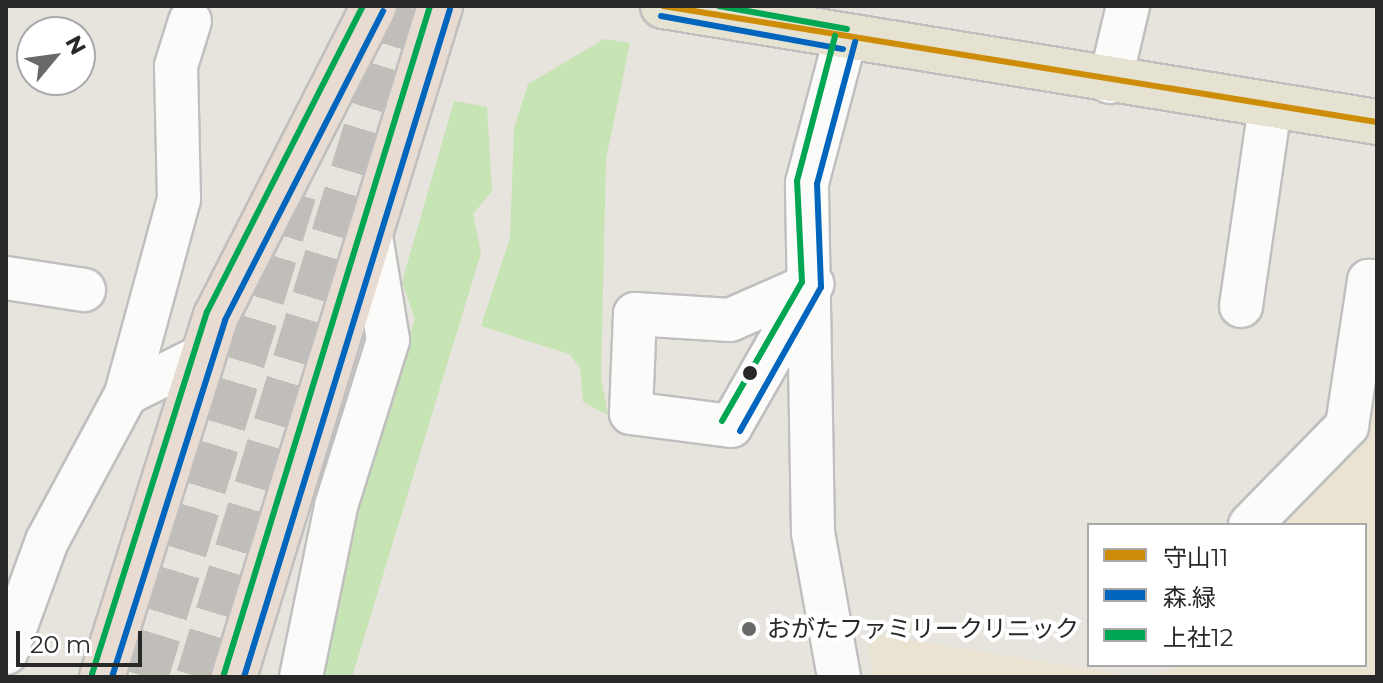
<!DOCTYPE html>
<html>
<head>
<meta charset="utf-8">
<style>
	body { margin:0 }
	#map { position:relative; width:1383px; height:683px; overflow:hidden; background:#e7e3dd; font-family:Montserrat,"Noto Sans JP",sans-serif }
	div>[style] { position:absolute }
	.education>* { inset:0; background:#ebe3d1 }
	.green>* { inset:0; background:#c7e4b4 }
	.highway-tunnel>* { height:44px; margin-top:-22px; transform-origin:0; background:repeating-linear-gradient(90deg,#c1beb9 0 44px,transparent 0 66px) }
	.roads { filter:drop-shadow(2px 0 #c0bfbf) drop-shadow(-2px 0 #c0bfbf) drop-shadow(0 2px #c0bfbf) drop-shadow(0 -2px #c0bfbf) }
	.minor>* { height:42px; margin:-21px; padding:0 21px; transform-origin:21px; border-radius:21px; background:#fbfbfa }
	.major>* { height:44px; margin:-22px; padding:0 22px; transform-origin:22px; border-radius:22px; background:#e6e2d2 }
	.highway>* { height:44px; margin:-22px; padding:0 22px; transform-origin:22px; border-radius:22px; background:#e8dcd2 }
	.bus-1>* { height:6px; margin:-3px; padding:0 3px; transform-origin:3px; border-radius:3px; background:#ce8d08 }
	.bus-2>* { height:6px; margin:-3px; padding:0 3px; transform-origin:3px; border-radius:3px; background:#0065bd }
	.bus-3>* { height:6px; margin:-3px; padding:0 3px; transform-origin:3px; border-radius:3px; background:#00a651 }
	.dots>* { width:22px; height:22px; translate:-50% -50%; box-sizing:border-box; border:4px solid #fff; border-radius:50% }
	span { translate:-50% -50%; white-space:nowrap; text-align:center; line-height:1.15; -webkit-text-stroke:8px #fff; paint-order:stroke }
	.poi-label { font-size:24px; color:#282828 }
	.left { translate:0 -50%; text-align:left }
	.frame { position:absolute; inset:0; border:8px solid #282828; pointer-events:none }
	.legend { position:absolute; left:1087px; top:523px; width:280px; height:144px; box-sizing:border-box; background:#fff; border:2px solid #a9a9a9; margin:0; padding:10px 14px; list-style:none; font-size:24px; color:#282828 }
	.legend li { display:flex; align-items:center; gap:16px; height:40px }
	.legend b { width:40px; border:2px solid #a9a9a9 }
	.north { position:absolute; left:16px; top:16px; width:80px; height:80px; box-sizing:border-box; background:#fff; border:2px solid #a9a9a9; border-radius:50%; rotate:61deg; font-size:22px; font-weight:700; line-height:32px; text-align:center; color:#282828 }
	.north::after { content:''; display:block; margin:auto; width:28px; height:36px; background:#6b6967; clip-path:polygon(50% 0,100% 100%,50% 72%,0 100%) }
	.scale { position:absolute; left:16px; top:631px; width:126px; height:36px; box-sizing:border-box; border:4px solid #282828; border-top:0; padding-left:10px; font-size:24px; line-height:28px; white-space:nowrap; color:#282828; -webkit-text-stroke:6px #fff; paint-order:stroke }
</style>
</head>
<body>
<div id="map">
	<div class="education">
		<div style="clip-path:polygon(1377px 367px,1377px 677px,1145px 677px,1183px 665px,1365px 665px,1365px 525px,1277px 525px)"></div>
		<div style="clip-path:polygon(867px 633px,1138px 677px,873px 677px)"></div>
	</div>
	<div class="green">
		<div style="clip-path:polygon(604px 39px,630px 43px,606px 159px,601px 377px,608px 415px,583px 402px,580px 368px,569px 354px,481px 326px,510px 238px,514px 128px,528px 84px)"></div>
		<div style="clip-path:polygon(454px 101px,487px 107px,492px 191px,473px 214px,481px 253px,352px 677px,317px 677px,345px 531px,415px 319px,402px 282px)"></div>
	</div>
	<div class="highway-tunnel">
		<div style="left:146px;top:677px;width:518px;rotate:-72.93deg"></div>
		<div style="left:198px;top:677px;width:702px;rotate:-73.01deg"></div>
	</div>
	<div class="roads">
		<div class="minor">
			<div style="left:1110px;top:82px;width:78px;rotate:-76.7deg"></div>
			<div style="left:6px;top:278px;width:79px;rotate:8.7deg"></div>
			<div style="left:812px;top:284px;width:163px;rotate:119.7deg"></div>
			<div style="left:731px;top:426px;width:101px;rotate:-172.6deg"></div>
			<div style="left:631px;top:413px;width:99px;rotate:-87.7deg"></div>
			<div style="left:635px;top:314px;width:95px;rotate:3.6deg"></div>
			<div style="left:730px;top:320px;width:90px;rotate:-23.7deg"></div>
			<div style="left:1241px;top:306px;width:202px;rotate:-81.7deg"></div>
			<div style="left:126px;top:394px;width:202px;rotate:-74.8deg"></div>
			<div style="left:179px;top:199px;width:133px;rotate:-91.3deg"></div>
			<div style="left:176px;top:66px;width:47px;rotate:-72.7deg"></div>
			<div style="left:1250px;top:525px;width:139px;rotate:-45.6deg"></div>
			<div style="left:1347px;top:426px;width:147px;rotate:-81.4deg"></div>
			<div style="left:1369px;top:281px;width:8px"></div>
			<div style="left:6px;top:653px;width:119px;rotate:-69.9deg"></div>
			<div style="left:47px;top:541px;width:167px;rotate:-61.7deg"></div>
			<div style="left:126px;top:394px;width:85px;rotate:-26.6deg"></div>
			<div style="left:301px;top:677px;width:175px;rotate:-78.4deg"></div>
			<div style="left:336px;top:506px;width:174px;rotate:-72.6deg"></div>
			<div style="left:388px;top:340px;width:105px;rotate:-99.3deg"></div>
			<div style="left:839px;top:677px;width:146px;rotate:-100.2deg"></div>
			<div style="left:813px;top:533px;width:350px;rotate:-91deg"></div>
			<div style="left:807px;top:183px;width:149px;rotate:-75.2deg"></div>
		</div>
		<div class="major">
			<div style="left:663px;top:6px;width:723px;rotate:9.23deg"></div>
		</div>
		<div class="highway">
			<div style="left:102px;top:677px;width:379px;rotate:-72.5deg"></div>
			<div style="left:216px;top:316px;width:348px;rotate:-63deg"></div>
			<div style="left:234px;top:677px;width:702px;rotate:-72.93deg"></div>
		</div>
	</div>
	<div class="bus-1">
		<div style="left:663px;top:6px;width:723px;rotate:9.23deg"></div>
	</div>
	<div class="bus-2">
		<div style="left:661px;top:16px;width:185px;rotate:10.3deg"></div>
		<div style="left:740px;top:431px;width:165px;rotate:-60.6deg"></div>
		<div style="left:821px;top:287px;width:103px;rotate:-92.2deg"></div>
		<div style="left:817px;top:184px;width:147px;rotate:-75deg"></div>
		<div style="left:112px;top:677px;width:374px;rotate:-72.4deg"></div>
		<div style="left:225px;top:320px;width:347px;rotate:-62.9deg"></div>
		<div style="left:244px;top:677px;width:699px;rotate:-72.86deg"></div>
	</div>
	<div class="bus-3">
		<div style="left:719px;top:6px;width:130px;rotate:10.2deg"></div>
		<div style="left:722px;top:421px;width:160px;rotate:-60.1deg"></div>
		<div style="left:802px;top:282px;width:101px;rotate:-92.8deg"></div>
		<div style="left:797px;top:181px;width:150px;rotate:-75.3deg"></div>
		<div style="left:92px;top:674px;width:380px;rotate:-72.4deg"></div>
		<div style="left:207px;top:312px;width:343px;rotate:-63deg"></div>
		<div style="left:224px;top:674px;width:699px;rotate:-72.86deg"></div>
	</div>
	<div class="dots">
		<div style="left:750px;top:373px;background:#282828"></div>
		<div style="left:749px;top:629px;background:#6b6967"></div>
	</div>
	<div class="poi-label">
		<span class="left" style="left:767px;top:629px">おがたファミリークリニック</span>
	</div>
	<div class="frame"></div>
	<ul class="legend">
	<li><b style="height:10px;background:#ce8d08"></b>守山11</li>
	<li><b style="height:10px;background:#0065bd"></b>森.緑</li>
	<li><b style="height:10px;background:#00a651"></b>上社12</li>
	</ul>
	<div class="north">N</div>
	<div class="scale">20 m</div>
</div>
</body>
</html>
